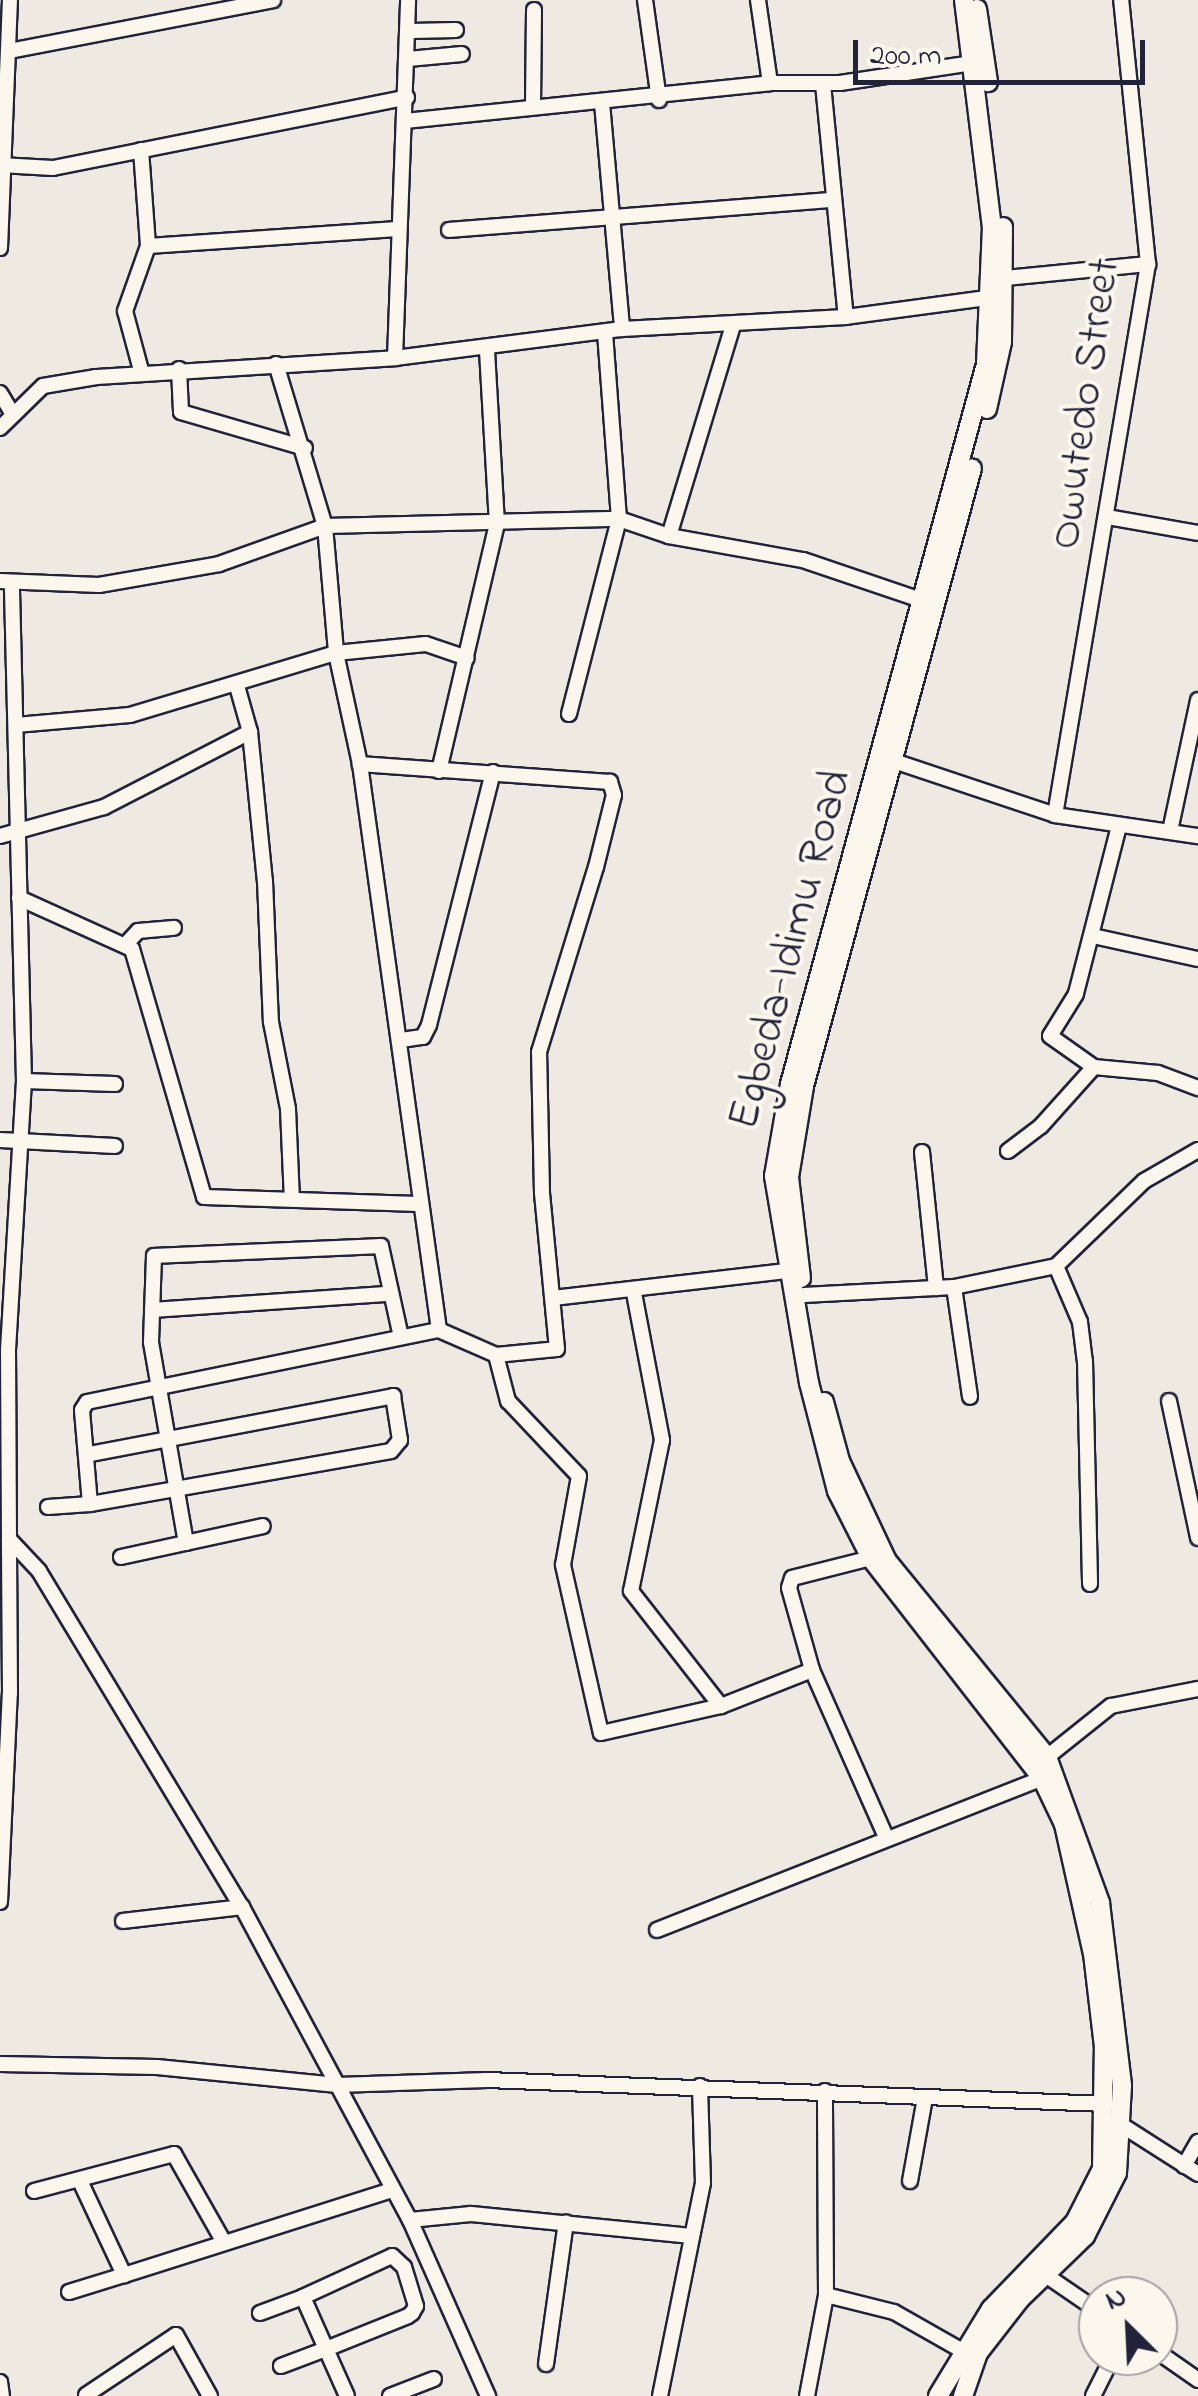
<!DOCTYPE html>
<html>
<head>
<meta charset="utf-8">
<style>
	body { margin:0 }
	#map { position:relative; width:1198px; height:2396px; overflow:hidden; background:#eeeae2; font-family:"Indie Flower",sans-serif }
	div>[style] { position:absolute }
	.roads { filter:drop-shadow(2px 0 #22223b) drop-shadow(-2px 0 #22223b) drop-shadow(0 2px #22223b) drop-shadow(0 -2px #22223b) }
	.minor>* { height:14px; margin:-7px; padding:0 7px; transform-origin:7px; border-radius:7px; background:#fbf7ec }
	.major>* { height:18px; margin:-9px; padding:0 9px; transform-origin:9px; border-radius:9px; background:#fbf7ec }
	span { translate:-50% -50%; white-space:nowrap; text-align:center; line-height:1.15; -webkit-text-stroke:8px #fbf7ec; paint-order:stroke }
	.street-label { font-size:45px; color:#22223b }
	.north { position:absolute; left:1078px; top:2276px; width:100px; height:100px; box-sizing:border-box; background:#fbf7ec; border:2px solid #a4a2a5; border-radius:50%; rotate:336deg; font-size:28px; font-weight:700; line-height:40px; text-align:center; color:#22223b }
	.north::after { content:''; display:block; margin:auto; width:35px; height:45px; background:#22223b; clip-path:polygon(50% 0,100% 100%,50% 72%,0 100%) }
	.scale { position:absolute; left:853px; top:40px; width:292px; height:45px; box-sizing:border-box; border:5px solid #22223b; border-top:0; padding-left:12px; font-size:30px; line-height:35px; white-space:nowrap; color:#22223b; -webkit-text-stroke:8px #fbf7ec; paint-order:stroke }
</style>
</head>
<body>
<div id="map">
	<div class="roads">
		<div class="minor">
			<div style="left:645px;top:0;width:101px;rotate:82deg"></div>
			<div style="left:758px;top:0;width:84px;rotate:81.8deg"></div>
			<div style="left:411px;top:31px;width:45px;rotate:-1.3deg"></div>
			<div style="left:9px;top:51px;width:269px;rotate:-10.9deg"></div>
			<div style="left:408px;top:59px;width:54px;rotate:-5.3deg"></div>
			<div style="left:823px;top:84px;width:234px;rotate:84.4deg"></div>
			<div style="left:602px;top:103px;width:227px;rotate:84.9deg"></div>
			<div style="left:533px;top:106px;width:96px;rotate:-89.4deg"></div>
			<div style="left:405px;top:121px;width:367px;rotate:-5.9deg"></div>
			<div style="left:770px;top:83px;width:70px"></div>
			<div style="left:840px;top:83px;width:134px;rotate:-8.6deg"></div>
			<div style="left:141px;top:150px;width:96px;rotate:85.8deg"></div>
			<div style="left:148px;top:246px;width:250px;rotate:-3.9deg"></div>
			<div style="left:0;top:165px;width:53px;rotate:3.2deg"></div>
			<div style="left:53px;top:168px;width:361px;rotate:-11.3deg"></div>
			<div style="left:449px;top:230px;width:385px;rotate:-4.5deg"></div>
			<div style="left:0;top:248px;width:248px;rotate:-87.7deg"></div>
			<div style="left:1005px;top:278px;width:144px;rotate:-5.6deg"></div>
			<div style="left:395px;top:358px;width:358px;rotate:-87.9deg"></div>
			<div style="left:276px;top:364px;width:169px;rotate:73.2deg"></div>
			<div style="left:325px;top:526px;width:127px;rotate:85deg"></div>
			<div style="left:336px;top:653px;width:114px;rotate:77.8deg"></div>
			<div style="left:360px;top:764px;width:571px;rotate:82.05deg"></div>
			<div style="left:179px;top:369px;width:43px;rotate:87.3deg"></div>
			<div style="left:181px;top:412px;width:129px;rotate:16.2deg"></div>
			<div style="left:142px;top:374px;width:65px;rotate:-105.1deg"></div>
			<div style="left:125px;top:311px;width:69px;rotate:-70.5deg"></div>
			<div style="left:0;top:393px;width:21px;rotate:59deg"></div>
			<div style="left:0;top:428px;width:60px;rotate:-44.3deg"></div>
			<div style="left:43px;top:386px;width:54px;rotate:-9.6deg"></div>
			<div style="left:96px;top:377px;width:300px;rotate:-3.6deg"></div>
			<div style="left:395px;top:358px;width:229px;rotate:-7.3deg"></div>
			<div style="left:622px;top:329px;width:224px;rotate:-3.1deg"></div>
			<div style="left:846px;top:317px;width:148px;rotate:-7.7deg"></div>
			<div style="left:1108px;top:517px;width:91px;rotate:10.1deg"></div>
			<div style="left:669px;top:536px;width:220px;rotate:-73.1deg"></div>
			<div style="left:0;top:581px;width:99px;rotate:2.3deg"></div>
			<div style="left:99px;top:585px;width:122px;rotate:-9.9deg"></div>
			<div style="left:219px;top:564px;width:113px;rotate:-19.7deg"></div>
			<div style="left:325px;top:526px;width:294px;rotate:-1.4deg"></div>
			<div style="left:619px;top:519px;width:53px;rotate:18.8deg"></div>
			<div style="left:669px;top:536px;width:136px;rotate:10.2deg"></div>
			<div style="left:803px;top:560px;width:128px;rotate:18.7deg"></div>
			<div style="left:237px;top:686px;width:48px;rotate:74.2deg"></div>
			<div style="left:250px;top:732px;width:150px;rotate:84.3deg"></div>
			<div style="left:265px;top:881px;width:141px;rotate:87.6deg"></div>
			<div style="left:271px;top:1022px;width:89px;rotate:78.9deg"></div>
			<div style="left:288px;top:1109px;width:90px;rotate:87.5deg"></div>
			<div style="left:569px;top:714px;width:201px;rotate:-75.6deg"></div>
			<div style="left:619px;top:519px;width:187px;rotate:-94.3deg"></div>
			<div style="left:16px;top:725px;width:114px;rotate:-5deg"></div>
			<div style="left:130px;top:715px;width:215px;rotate:-16.8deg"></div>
			<div style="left:336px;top:653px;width:90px;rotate:-5.7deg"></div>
			<div style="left:426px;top:644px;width:43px;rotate:18.9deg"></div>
			<div style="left:894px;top:761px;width:170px;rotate:18.5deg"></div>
			<div style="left:1055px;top:815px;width:145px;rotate:8.4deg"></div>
			<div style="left:439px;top:771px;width:254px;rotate:-76.8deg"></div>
			<div style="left:497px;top:524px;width:175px;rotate:-93.3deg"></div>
			<div style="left:1055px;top:815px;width:559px;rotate:-80.42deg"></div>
			<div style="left:1148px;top:264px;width:265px;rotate:-95.8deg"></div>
			<div style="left:1119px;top:826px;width:173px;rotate:104.4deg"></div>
			<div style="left:1076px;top:994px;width:49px;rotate:121.8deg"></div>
			<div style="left:1050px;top:1036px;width:54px;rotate:35.2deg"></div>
			<div style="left:1094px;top:1067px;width:64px;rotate:5.4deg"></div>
			<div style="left:1158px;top:1073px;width:43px;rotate:20.6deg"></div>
			<div style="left:1170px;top:831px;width:134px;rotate:-77.9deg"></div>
			<div style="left:0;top:836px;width:108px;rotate:-15.6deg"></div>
			<div style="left:104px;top:807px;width:164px;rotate:-27.2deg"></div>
			<div style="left:19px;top:898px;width:124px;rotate:24.3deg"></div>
			<div style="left:132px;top:949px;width:258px;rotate:73.8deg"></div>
			<div style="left:204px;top:1197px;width:215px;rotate:1.9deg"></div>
			<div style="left:1093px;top:936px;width:107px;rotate:12.4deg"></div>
			<div style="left:127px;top:943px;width:16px;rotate:-47deg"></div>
			<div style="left:138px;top:931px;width:36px;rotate:-5deg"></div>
			<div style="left:401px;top:1040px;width:22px;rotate:-8deg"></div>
			<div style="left:423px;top:1037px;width:13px;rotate:-63deg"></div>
			<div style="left:429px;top:1025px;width:261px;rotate:-75.8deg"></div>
			<div style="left:24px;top:1081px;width:91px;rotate:1.9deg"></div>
			<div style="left:0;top:1140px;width:115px;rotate:3deg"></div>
			<div style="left:1008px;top:1151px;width:41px;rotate:-37.1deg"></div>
			<div style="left:1041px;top:1126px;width:79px;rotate:-48.1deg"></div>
			<div style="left:922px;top:1152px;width:137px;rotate:84.1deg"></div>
			<div style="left:1056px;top:1266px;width:61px;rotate:66.8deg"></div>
			<div style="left:1080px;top:1322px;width:39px;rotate:83deg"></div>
			<div style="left:1085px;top:1361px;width:223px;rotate:88.7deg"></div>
			<div style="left:954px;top:1287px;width:111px;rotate:81.7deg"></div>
			<div style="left:634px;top:1293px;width:150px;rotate:79.2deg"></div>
			<div style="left:662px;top:1440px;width:154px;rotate:101.6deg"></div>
			<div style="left:631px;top:1591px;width:146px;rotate:52deg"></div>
			<div style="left:804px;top:1295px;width:150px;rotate:-3.1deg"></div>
			<div style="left:954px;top:1287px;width:104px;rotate:-11.6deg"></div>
			<div style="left:1056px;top:1266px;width:122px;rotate:-44deg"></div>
			<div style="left:1144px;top:1181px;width:62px;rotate:-29.9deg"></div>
			<div style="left:553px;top:1298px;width:237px;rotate:-6.6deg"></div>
			<div style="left:152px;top:1310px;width:238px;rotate:-3.9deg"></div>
			<div style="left:496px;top:1355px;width:48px;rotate:75.4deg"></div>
			<div style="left:508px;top:1401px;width:103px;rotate:46.6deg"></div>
			<div style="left:579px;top:1476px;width:90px;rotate:100.2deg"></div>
			<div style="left:563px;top:1565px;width:172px;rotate:77.3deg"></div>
			<div style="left:601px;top:1733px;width:123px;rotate:-12.7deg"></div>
			<div style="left:721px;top:1706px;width:98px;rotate:-21.6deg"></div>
			<div style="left:1169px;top:1401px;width:140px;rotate:78deg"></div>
			<div style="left:90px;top:1454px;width:309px;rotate:-10.8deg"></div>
			<div style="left:393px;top:1396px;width:45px;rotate:81deg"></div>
			<div style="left:400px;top:1440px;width:14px;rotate:129deg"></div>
			<div style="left:391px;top:1451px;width:306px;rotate:170deg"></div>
			<div style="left:90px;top:1504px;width:94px;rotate:-94.9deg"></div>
			<div style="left:82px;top:1410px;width:9px;rotate:-58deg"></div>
			<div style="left:87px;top:1402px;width:359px;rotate:-11.6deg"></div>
			<div style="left:439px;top:1330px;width:62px;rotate:23.7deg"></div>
			<div style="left:496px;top:1355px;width:61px;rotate:-5.6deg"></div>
			<div style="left:557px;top:1349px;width:157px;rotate:-95.5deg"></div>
			<div style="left:542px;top:1193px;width:141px;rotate:-91.2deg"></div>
			<div style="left:539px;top:1052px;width:194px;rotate:-72.9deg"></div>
			<div style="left:596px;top:867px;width:74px;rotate:-76deg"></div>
			<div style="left:614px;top:795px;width:14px;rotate:-107deg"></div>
			<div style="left:610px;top:782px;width:251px;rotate:-175.9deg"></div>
			<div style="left:48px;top:1507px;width:42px;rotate:-4.1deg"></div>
			<div style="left:9px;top:1539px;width:189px;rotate:-90.3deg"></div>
			<div style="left:8px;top:1350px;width:269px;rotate:-86.6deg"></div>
			<div style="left:24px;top:1081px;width:498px;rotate:-91.4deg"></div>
			<div style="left:186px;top:1543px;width:204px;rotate:-99.9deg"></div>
			<div style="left:151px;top:1342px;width:86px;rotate:-88deg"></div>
			<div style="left:154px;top:1256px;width:227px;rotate:-2.5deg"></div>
			<div style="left:381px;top:1246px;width:93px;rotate:77.6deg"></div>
			<div style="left:121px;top:1557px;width:145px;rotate:-12.3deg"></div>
			<div style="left:871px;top:1558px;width:81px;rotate:165.8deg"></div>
			<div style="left:792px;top:1578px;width:10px;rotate:107deg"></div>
			<div style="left:789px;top:1588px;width:85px;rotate:74.3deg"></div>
			<div style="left:812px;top:1670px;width:183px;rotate:66.1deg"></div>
			<div style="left:1047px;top:1757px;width:82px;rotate:-38.6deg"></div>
			<div style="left:1111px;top:1706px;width:89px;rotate:-11.1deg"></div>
			<div style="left:0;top:1902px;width:209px;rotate:-87.3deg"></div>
			<div style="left:10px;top:1693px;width:154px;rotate:-90.4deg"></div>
			<div style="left:9px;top:1539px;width:44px;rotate:46.8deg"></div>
			<div style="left:39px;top:1571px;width:393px;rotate:58.9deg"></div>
			<div style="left:242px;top:1907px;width:355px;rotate:61.8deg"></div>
			<div style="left:410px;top:2220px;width:193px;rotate:66.1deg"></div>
			<div style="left:123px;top:1921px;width:120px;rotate:-6.7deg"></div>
			<div style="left:657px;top:1930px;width:414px;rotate:-21.5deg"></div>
			<div style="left:0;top:2064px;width:157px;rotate:1.1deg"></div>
			<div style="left:157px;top:2067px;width:181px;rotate:5.7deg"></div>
			<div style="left:337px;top:2085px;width:150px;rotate:-1.9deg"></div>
			<div style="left:487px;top:2080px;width:618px;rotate:2.22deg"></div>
			<div style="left:1123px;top:2126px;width:89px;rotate:32.6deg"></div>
			<div style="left:1184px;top:2166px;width:28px;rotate:-60deg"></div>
			<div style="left:910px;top:2181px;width:84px;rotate:-79.8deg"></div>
			<div style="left:81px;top:2183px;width:102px;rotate:64.9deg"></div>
			<div style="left:124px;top:2275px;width:281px;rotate:-17.6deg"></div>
			<div style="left:34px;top:2191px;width:145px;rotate:-14.8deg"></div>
			<div style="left:174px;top:2154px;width:98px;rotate:60.5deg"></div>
			<div style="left:410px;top:2220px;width:61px;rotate:-5.6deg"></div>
			<div style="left:471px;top:2214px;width:222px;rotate:5.7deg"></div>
			<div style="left:1044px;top:2274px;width:65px;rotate:34.4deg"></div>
			<div style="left:69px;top:2292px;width:58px;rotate:-17.2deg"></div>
			<div style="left:826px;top:2295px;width:70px;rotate:14deg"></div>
			<div style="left:894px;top:2312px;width:77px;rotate:29.6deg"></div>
			<div style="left:260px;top:2313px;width:46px;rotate:-20.4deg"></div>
			<div style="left:1158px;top:2352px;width:49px;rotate:35deg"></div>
			<div style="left:546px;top:2364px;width:143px;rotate:-82deg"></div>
			<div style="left:281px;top:2366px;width:48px;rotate:-20.7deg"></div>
			<div style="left:326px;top:2349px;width:88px;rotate:-21.9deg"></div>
			<div style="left:408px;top:2316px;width:5px;rotate:-37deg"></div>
			<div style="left:412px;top:2313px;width:8px;rotate:-60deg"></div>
			<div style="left:416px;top:2306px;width:41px;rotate:-107.1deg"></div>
			<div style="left:404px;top:2267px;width:16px;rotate:-137deg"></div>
			<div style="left:392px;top:2256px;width:98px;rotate:155.3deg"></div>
			<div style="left:303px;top:2297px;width:57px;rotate:66.1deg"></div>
			<div style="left:326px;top:2349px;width:51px;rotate:65.9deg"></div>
			<div style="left:0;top:2382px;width:14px;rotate:82deg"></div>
			<div style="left:86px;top:2395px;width:108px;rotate:-33.7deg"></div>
			<div style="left:176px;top:2335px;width:70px;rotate:60.9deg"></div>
			<div style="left:390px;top:2396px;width:47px;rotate:-21.1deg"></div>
			<div style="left:660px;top:2396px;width:217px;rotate:-78.6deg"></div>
			<div style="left:703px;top:2183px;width:97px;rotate:-91.8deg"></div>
			<div style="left:807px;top:2396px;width:103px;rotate:-79.3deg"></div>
			<div style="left:826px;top:2295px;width:204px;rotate:-90.3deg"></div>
			<div style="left:1093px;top:2396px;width:45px;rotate:-63.4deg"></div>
		</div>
		<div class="major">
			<div style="left:977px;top:9px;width:74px;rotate:81.4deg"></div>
			<div style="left:987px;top:409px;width:69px;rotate:-77.4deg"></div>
			<div style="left:1002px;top:342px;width:115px;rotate:-89.5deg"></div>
			<div style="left:801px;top:1278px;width:102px;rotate:-96.8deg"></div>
			<div style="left:789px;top:1177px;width:92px;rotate:-80.6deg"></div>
			<div style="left:804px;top:1086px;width:640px;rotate:-74.79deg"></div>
			<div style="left:824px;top:1402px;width:61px;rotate:74.8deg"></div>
			<div style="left:840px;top:1461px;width:110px;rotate:64.8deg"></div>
			<div style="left:887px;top:1561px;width:253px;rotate:50.8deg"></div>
			<div style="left:1047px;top:1757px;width:155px;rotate:70deg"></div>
			<div style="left:1100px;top:1903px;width:184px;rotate:83.1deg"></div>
			<div style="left:1122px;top:2086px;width:87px;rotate:93.3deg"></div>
			<div style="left:1117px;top:2173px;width:71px;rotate:116.9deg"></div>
			<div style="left:1085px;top:2236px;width:91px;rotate:135.9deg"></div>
			<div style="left:1020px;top:2299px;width:68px;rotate:127.9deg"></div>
			<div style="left:978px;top:2353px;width:46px;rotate:109.2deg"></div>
			<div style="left:938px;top:2396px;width:102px;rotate:-58.7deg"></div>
			<div style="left:991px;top:2309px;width:121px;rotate:-46deg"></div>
			<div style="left:1075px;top:2222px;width:59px;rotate:-63deg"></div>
			<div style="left:1102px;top:2169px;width:122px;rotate:-89.1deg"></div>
			<div style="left:1104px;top:2047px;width:94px;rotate:-96.7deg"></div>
			<div style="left:1093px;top:1954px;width:133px;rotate:-102.6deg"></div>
			<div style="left:1064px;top:1824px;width:51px;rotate:-115.6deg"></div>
			<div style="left:1042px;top:1778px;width:279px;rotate:-127.9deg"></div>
			<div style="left:871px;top:1558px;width:75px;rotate:-116.9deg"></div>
			<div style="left:837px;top:1491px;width:112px;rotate:-104.5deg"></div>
			<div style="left:809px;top:1383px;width:210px;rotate:-99.6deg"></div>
			<div style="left:774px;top:1176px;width:93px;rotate:-80.1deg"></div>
			<div style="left:790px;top:1084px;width:746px;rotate:-74.77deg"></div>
			<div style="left:986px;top:364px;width:136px;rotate:-87.5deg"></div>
			<div style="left:992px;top:228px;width:230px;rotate:-97deg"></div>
		</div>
	</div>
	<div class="street-label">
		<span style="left:1087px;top:404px;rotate:-82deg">Owutedo Street</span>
		<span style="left:792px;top:950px;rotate:-75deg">Egbeda-Idimu Road</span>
	</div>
	<div class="north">N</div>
	<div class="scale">200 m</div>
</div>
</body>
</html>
